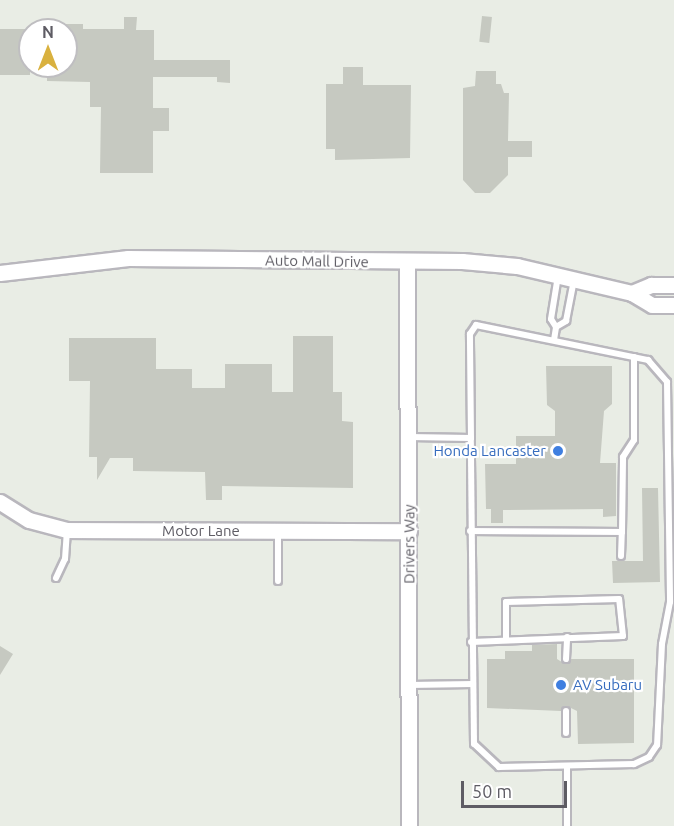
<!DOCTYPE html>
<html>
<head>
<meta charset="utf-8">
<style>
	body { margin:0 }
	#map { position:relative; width:674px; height:826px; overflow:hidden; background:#e9ede5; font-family:Ubuntu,sans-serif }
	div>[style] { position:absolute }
	.building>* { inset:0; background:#c6c9c1; transform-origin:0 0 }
	.roads { filter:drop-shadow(2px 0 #b9b7bd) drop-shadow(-2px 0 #b9b7bd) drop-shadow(0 2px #b9b7bd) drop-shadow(0 -2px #b9b7bd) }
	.service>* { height:6px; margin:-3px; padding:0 3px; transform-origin:3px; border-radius:3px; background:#fff }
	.tertiary>* { height:15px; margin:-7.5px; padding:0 7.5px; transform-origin:7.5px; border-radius:7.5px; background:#fff }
	.dots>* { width:16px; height:16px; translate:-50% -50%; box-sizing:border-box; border:3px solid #fff; border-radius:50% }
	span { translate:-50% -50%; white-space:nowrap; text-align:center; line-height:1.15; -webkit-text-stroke:4.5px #fff; paint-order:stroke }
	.street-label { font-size:15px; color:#5e5c64 }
	.shop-label { font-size:15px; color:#366cbe }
	.right { translate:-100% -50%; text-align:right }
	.left { translate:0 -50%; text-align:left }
	.north { position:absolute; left:18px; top:18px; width:60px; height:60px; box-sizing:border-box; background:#fff; border:2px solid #bfbec1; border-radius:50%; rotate:0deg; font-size:16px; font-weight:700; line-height:24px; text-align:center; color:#5e5c64 }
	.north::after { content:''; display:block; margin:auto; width:21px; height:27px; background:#d9b13f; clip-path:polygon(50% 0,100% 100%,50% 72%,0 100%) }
	.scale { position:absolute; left:461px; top:781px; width:106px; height:27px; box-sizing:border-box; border:3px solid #5e5c64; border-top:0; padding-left:8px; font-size:18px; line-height:21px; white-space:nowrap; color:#5e5c64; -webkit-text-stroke:4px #fff; paint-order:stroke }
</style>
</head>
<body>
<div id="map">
	<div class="building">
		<div style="left:482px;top:16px;width:10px;height:26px;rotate:6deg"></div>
		<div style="clip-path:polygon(124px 17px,137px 17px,136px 30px,154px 30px,154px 60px,230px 60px,230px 83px,217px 82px,217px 77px,153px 77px,153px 108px,169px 108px,169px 131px,153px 131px,153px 173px,100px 173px,101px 107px,90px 107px,90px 82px,47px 81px,47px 66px,66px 66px,66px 24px,83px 24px,83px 29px,124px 29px)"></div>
		<div style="left:0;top:29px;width:30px;height:46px"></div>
		<div style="clip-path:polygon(343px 67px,363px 67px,363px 85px,411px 85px,410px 158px,335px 160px,335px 149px,326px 149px,326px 84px,343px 84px)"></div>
		<div style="clip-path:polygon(476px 71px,496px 71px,496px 84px,501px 84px,504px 93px,509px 93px,508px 141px,532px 141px,532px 157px,508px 157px,508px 175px,490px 193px,475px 193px,463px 180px,463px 88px,475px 86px)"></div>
		<div style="clip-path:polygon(293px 336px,333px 336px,333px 392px,342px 392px,342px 421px,353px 422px,353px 488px,222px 486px,222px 500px,206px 500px,205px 472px,133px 471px,133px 458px,110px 458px,97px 480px,97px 457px,89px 457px,90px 381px,69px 381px,69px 338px,156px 338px,156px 369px,192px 369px,192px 388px,225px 388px,225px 364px,272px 364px,272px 392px,293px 392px)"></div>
		<div style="clip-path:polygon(546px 366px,612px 366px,612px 404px,604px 411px,600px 463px,616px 463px,616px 516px,603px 517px,603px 509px,503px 510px,503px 523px,491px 523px,491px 509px,486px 509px,485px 464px,516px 464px,516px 436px,555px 436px,555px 411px,547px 405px)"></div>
		<div style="clip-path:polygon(642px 488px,658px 488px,660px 582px,613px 583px,612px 561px,643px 561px)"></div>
		<div style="clip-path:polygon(557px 644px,557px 659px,565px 664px,571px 659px,634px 659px,634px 743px,578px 744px,577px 711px,567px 706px,561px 711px,487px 708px,487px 659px,505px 659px,505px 651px,532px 651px,532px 645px)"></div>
		<div style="clip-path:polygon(0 646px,13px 654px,0 675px)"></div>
	</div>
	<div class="roads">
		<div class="service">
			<div style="left:556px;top:327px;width:12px;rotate:-31deg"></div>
			<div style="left:566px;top:321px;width:42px;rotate:-79deg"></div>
			<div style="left:554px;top:340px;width:13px;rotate:-81deg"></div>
			<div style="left:556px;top:327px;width:9px;rotate:-122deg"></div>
			<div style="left:551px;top:319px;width:44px;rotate:-80.8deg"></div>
			<div style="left:409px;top:437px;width:62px;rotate:0.9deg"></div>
			<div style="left:471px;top:438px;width:104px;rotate:-90.6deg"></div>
			<div style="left:470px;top:334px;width:11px;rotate:-56deg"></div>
			<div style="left:476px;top:325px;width:176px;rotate:11.5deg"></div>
			<div style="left:648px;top:360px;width:29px;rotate:49deg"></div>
			<div style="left:667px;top:382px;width:220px;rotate:89.2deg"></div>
			<div style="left:670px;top:602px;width:43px;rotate:100.8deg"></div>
			<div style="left:662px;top:644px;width:101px;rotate:92.8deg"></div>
			<div style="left:657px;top:745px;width:14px;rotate:124deg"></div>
			<div style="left:649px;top:757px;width:17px;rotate:155deg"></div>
			<div style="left:634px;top:764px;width:135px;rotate:178.7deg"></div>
			<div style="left:499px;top:767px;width:34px;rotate:-137deg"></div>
			<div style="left:474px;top:744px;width:306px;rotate:-90.6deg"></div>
			<div style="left:470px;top:531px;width:152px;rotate:0.4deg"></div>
			<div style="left:622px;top:532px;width:75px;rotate:-89.2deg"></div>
			<div style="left:623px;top:457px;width:20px;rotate:-57deg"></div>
			<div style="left:634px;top:440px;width:83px;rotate:-90deg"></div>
			<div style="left:621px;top:556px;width:24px;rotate:-88deg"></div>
			<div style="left:56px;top:578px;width:21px;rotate:-65deg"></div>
			<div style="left:65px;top:559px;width:28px;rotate:-86deg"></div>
			<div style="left:278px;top:581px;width:49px;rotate:-90deg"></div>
			<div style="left:471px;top:642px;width:152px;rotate:-2.3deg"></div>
			<div style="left:623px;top:636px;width:37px;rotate:-96deg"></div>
			<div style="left:619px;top:599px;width:113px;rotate:178.5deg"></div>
			<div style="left:506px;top:602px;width:37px;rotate:90deg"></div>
			<div style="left:566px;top:659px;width:22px;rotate:-87deg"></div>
			<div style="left:409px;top:685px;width:64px;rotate:-0.9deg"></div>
			<div style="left:566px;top:711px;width:22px;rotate:90deg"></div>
			<div style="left:567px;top:826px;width:59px;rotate:-90deg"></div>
		</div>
		<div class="tertiary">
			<div style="left:407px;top:262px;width:564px;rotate:89.8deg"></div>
			<div style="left:0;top:273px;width:129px;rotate:-6.7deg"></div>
			<div style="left:128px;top:258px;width:334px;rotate:0.5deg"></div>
			<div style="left:462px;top:261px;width:55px;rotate:5.2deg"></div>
			<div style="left:517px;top:266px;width:118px;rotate:13.2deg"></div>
			<div style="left:632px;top:293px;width:23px;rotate:31deg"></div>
			<div style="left:652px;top:305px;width:22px"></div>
			<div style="left:632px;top:293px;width:21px;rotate:-23deg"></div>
			<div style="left:651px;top:285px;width:23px"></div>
			<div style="left:0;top:502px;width:34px;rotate:32deg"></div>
			<div style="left:29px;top:520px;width:39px;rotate:15deg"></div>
			<div style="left:67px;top:530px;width:342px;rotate:0.2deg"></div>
		</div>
	</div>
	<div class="dots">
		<div style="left:558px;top:451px;background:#3f7fe0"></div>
		<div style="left:561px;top:685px;background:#3f7fe0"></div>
	</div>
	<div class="street-label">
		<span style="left:317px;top:261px;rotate:1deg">Auto Mall Drive</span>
		<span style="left:201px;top:531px">Motor Lane</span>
		<span style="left:409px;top:544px;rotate:-90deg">Drivers Way</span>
	</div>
	<div class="shop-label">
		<span class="right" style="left:546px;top:451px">Honda Lancaster</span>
		<span class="left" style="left:573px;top:685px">AV Subaru</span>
	</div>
	<div class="north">N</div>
	<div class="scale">50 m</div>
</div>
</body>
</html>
